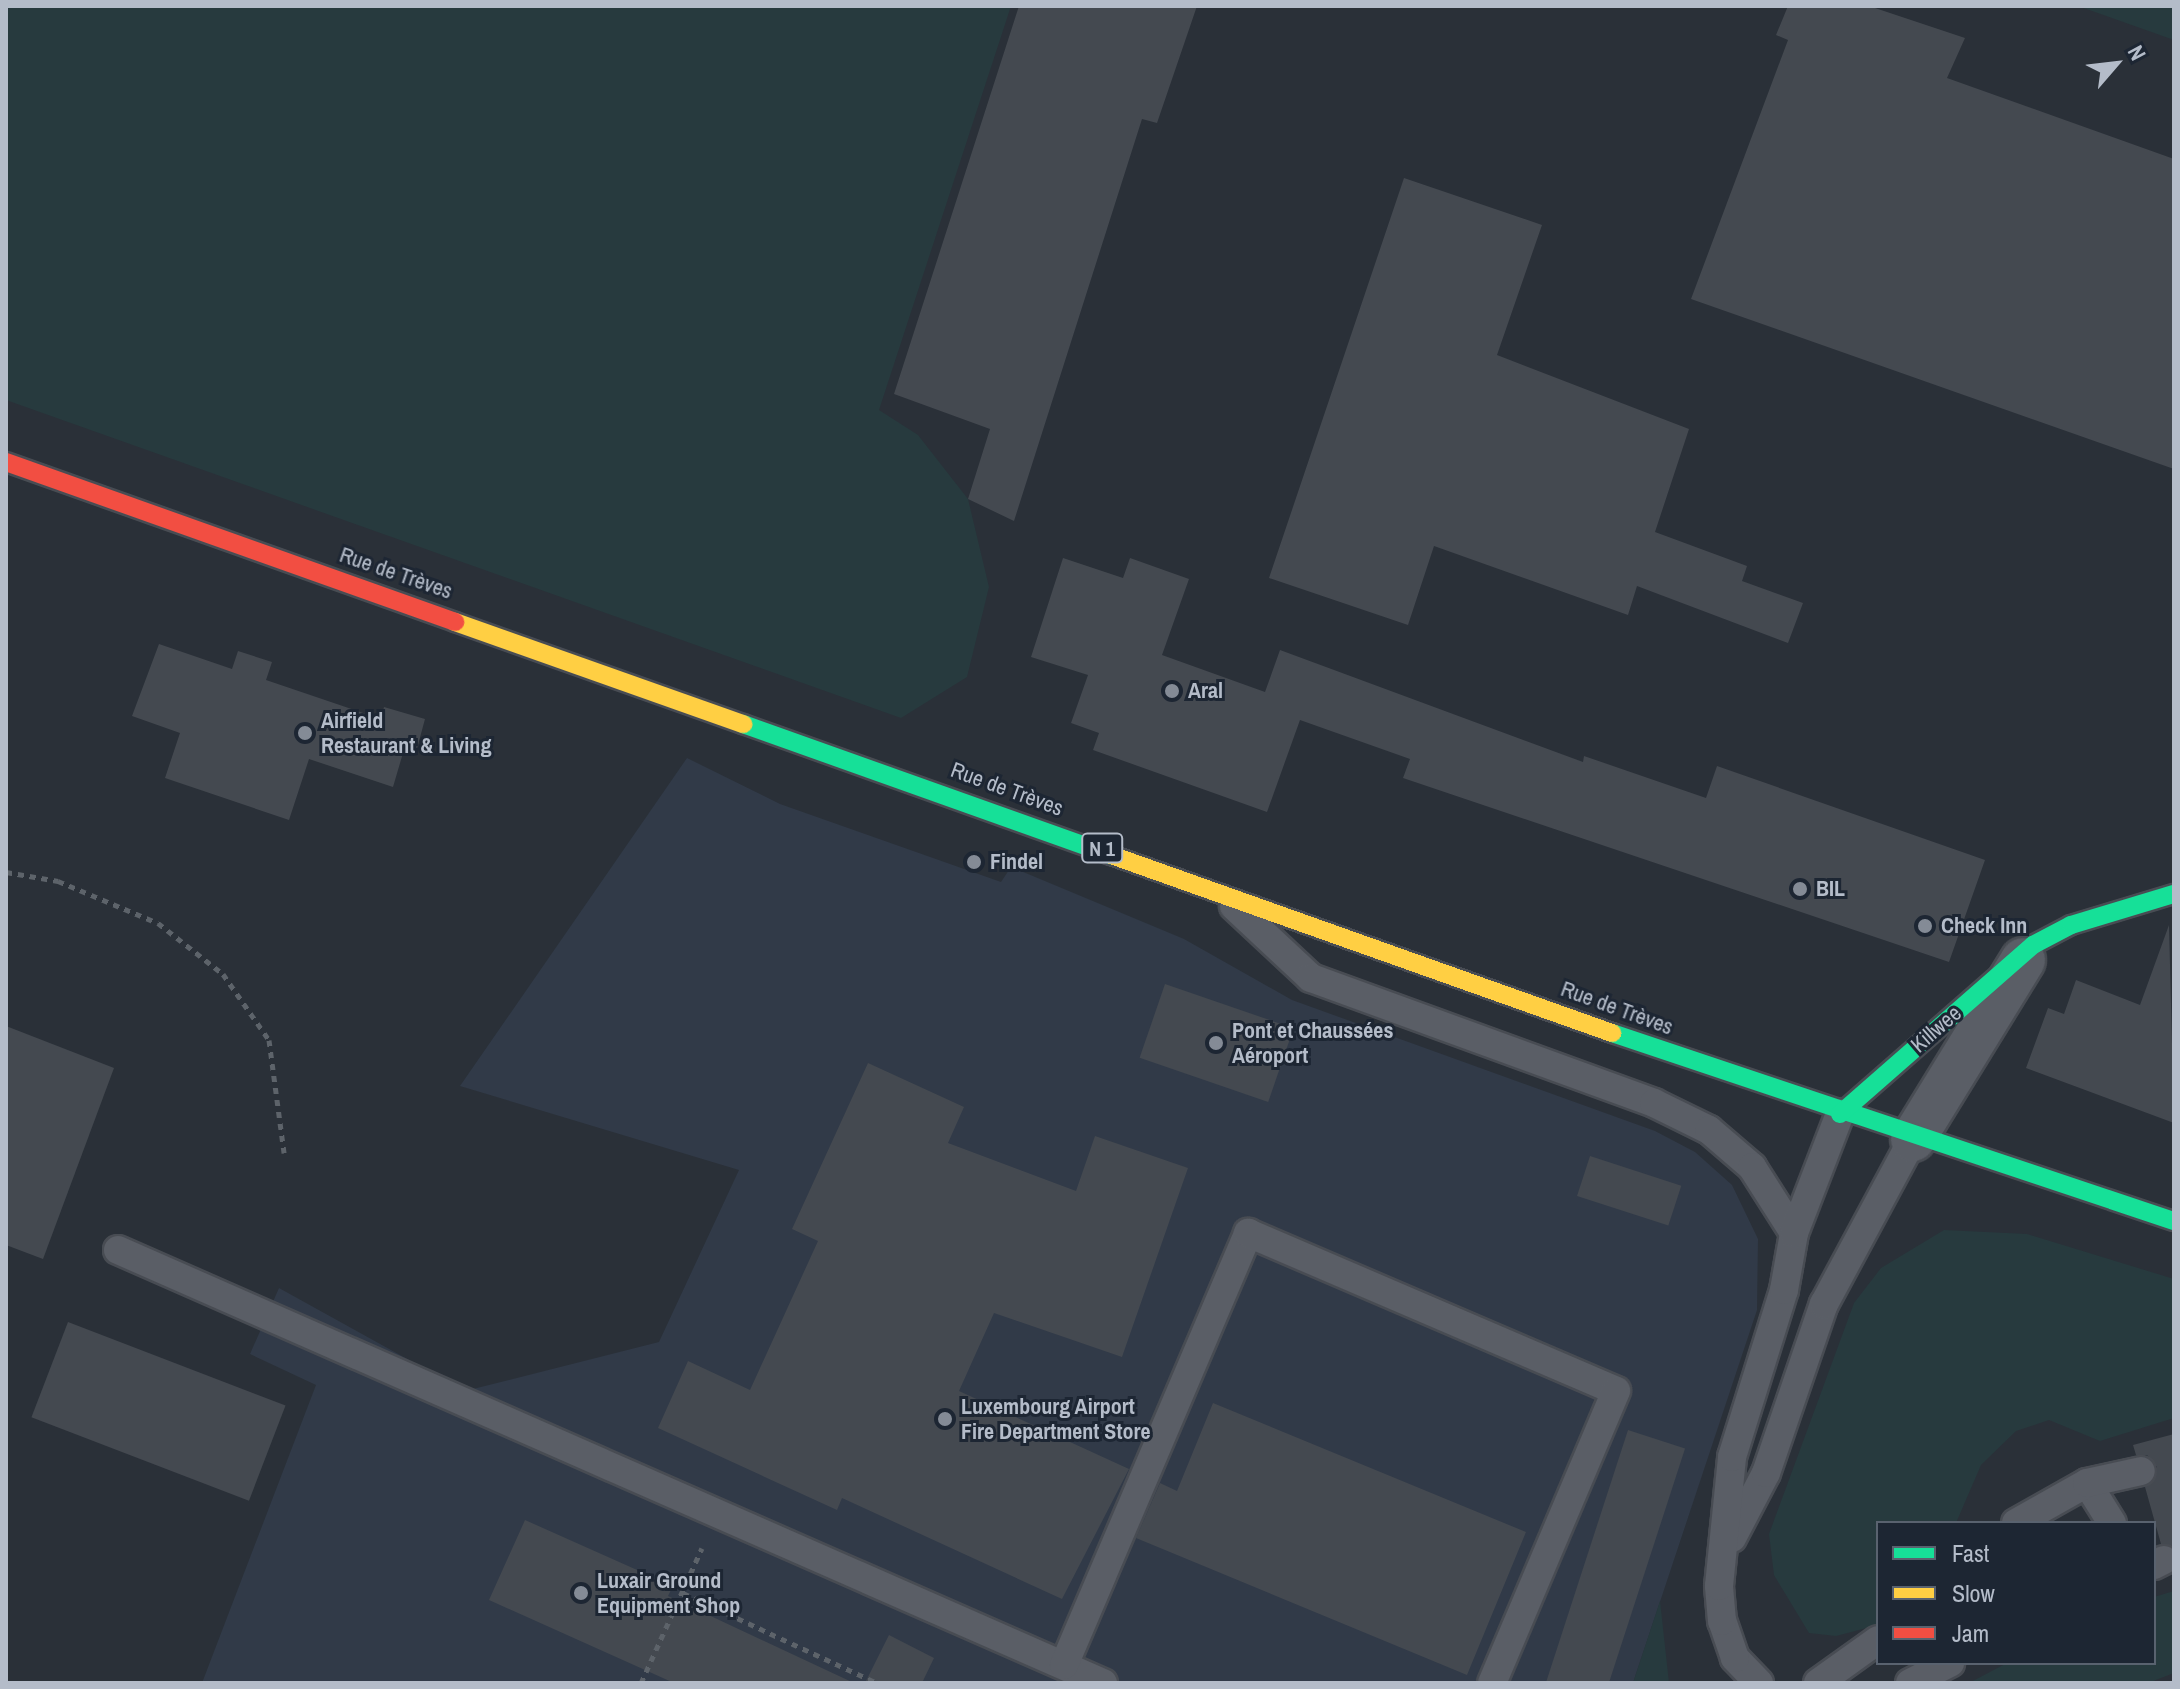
<!DOCTYPE html>
<html>
<head>
<meta charset="utf-8">
<style>
	body { margin:0 }
	#map { position:relative; width:2180px; height:1689px; overflow:hidden; background:#2a3038; font-family:"Archivo Narrow",sans-serif }
	div>[style] { position:absolute }
	.airport>* { inset:0; background:#313a48 }
	.green>* { inset:0; background:#273a3e }
	.building>* { inset:0; background:#444950; transform-origin:0 0 }
	.path>* { height:5px; margin-top:-2.5px; transform-origin:0; background:repeating-linear-gradient(90deg,#5d636a 0 6px,transparent 0 12px) }
	.roads { filter:drop-shadow(2px 0 #484c53) drop-shadow(-2px 0 #484c53) drop-shadow(0 2px #484c53) drop-shadow(0 -2px #484c53) }
	.lane>* { height:28px; margin:-14px; padding:0 14px; transform-origin:14px; border-radius:14px; background:#5a5e66 }
	.street>* { height:44px; margin:-22px; padding:0 22px; transform-origin:22px; border-radius:22px; background:#5a5e66 }
	.fast>* { height:18px; margin:-9px; padding:0 9px; transform-origin:9px; border-radius:9px; background:#16e098 }
	.slow>* { height:18px; margin:-9px; padding:0 9px; transform-origin:9px; border-radius:9px; background:#ffcf43 }
	.jam>* { height:18px; margin:-9px; padding:0 9px; transform-origin:9px; border-radius:9px; background:#f24e42 }
	.dots>* { width:22px; height:22px; translate:-50% -50%; box-sizing:border-box; border:4px solid #1d2633; border-radius:50% }
	span { translate:-50% -50%; white-space:nowrap; text-align:center; line-height:1.15; -webkit-text-stroke:6px #1d2633; paint-order:stroke }
	.shield-label span { padding:2px 6px; background:#1d2633; border:2px solid; border-radius:6px; -webkit-text-stroke-width:0 }
	.shield-label { font-size:20px; color:#b4bcc9; font-weight:700 }
	.street-label { font-size:22px; color:#b4bcc9 }
	.poi-label { font-size:22px; color:#b4bcc9; font-weight:700 }
	.left { translate:0 -50%; text-align:left }
	.frame { position:absolute; inset:0; border:8px solid #b4bcc9; pointer-events:none }
	.legend { position:absolute; left:1876px; top:1521px; width:280px; height:144px; box-sizing:border-box; background:#1d2633; border:2px solid #59626f; margin:0; padding:10px 14px; list-style:none; font-size:24px; color:#b4bcc9 }
	.legend li { display:flex; align-items:center; gap:16px; height:40px }
	.legend b { width:40px; border:2px solid #59626f }
	.north { position:absolute; left:2076px; top:24px; width:80px; height:80px; -webkit-text-stroke:6px #1d2633; paint-order:stroke; rotate:62deg; font-size:22px; font-weight:700; line-height:32px; text-align:center; color:#b4bcc9 }
	.north::after { content:''; display:block; margin:auto; width:28px; height:36px; background:#b4bcc9; clip-path:polygon(50% 0,100% 100%,50% 72%,0 100%) }
</style>
</head>
<body>
<div id="map">
	<div class="airport">
		<div style="clip-path:polygon(687px 758px,780px 804px,1001px 882px,1011px 867px,1184px 939px,1292px 1000px,1655px 1131px,1695px 1152px,1732px 1185px,1758px 1239px,1757px 1310px,1633px 1683px,202px 1683px,316px 1385px,250px 1354px,279px 1288px,465px 1391px,659px 1342px,739px 1170px,460px 1086px)"></div>
	</div>
	<div class="green">
		<div style="clip-path:polygon(6px 6px,1011px 6px,879px 410px,918px 435px,968px 499px,989px 587px,967px 677px,901px 718px,6px 400px)"></div>
		<div style="clip-path:polygon(2078px 6px,2174px 6px,2174px 40px)"></div>
		<div style="clip-path:polygon(1944px 1230px,2027px 1234px,2174px 1279px,2174px 1418px,2100px 1441px,2049px 1420px,2016px 1431px,1981px 1465px,1956px 1523px,1878px 1523px,1878px 1625px,1836px 1636px,1809px 1633px,1774px 1575px,1769px 1534px,1854px 1303px,1881px 1268px)"></div>
		<div style="clip-path:polygon(2174px 1591px,2174px 1673px,2148px 1683px,1969px 1683px,2007px 1663px,2154px 1663px,2154px 1597px)"></div>
		<div style="clip-path:polygon(1660px 1601px,1669px 1683px,1633px 1683px)"></div>
	</div>
	<div class="building">
		<div style="clip-path:polygon(1019px 6px,1197px 6px,1157px 123px,1142px 119px,1014px 521px,968px 499px,990px 429px,894px 394px)"></div>
		<div style="clip-path:polygon(1788px 6px,1869px 6px,1965px 38px,1947px 78px,2174px 159px,2174px 469px,1691px 299px,1788px 40px,1776px 35px)"></div>
		<div style="clip-path:polygon(1404px 178px,1542px 225px,1497px 355px,1689px 429px,1655px 532px,1747px 566px,1742px 581px,1803px 603px,1788px 643px,1637px 586px,1628px 615px,1434px 546px,1408px 625px,1269px 578px)"></div>
		<div style="clip-path:polygon(1063px 558px,1123px 578px,1130px 558px,1189px 579px,1162px 655px,1265px 692px,1280px 650px,1583px 762px,1584px 756px,1706px 798px,1717px 766px,1985px 860px,1949px 962px,1403px 778px,1410px 759px,1300px 720px,1267px 812px,1093px 750px,1099px 733px,1071px 723px,1088px 675px,1031px 657px)"></div>
		<div style="clip-path:polygon(159px 644px,232px 669px,238px 651px,272px 662px,266px 680px,381px 719px,384px 707px,425px 719px,415px 756px,403px 753px,393px 787px,309px 759px,289px 820px,165px 778px,180px 733px,132px 716px)"></div>
		<div style="clip-path:polygon(2169px 925px,2174px 1123px,2026px 1068px,2048px 1008px,2064px 1014px,2076px 980px,2140px 1005px)"></div>
		<div style="left:1165px;top:984px;width:136px;height:78px;rotate:19deg"></div>
		<div style="clip-path:polygon(6px 1026px,114px 1068px,43px 1259px,6px 1245px)"></div>
		<div style="clip-path:polygon(868px 1063px,964px 1107px,948px 1143px,1076px 1191px,1095px 1136px,1188px 1168px,1122px 1357px,994px 1313px,959px 1391px,1129px 1469px,1062px 1599px,842px 1498px,837px 1510px,658px 1428px,688px 1361px,750px 1390px,818px 1241px,792px 1229px)"></div>
		<div style="left:1590px;top:1156px;width:96px;height:42px;rotate:18deg"></div>
		<div style="left:68px;top:1322px;width:233px;height:102px;rotate:21deg"></div>
		<div style="clip-path:polygon(1213px 1403px,1526px 1532px,1467px 1675px,1136px 1538px,1160px 1483px,1177px 1491px)"></div>
		<div style="left:1628px;top:1430px;width:60px;height:267px;rotate:18deg"></div>
		<div style="clip-path:polygon(2174px 1434px,2174px 1546px,2161px 1544px,2145px 1487px,2157px 1467px,2147px 1455px,2136px 1455px,2133px 1445px)"></div>
		<div style="clip-path:polygon(525px 1520px,673px 1586px,668px 1596px,854px 1683px,674px 1683px,489px 1600px)"></div>
		<div style="clip-path:polygon(889px 1635px,934px 1658px,922px 1683px,865px 1683px)"></div>
	</div>
	<div class="path">
		<div style="left:6px;top:872px;width:53px;rotate:9.8deg"></div>
		<div style="left:58px;top:881px;width:108px;rotate:22.8deg"></div>
		<div style="left:158px;top:923px;width:83px;rotate:38.1deg"></div>
		<div style="left:223px;top:974px;width:80px;rotate:55.1deg"></div>
		<div style="left:269px;top:1040px;width:114px;rotate:82.4deg"></div>
		<div style="left:683px;top:1593px;width:214px;rotate:24.9deg"></div>
		<div style="left:641px;top:1683px;width:148px;rotate:-65.7deg"></div>
	</div>
	<div class="roads">
		<div class="lane">
			<div style="left:1234px;top:906px;width:105px;rotate:43.1deg"></div>
			<div style="left:1311px;top:978px;width:365px;rotate:20deg"></div>
			<div style="left:1654px;top:1103px;width:61px;rotate:26.1deg"></div>
			<div style="left:1709px;top:1130px;width:57px;rotate:40.7deg"></div>
			<div style="left:1752px;top:1167px;width:78px;rotate:57.5deg"></div>
			<div style="left:118px;top:1250px;width:1076px;rotate:23.73deg"></div>
			<div style="left:2087px;top:1483px;width:47px;rotate:58deg"></div>
			<div style="left:2016px;top:1523px;width:81px;rotate:-29.4deg"></div>
			<div style="left:2087px;top:1483px;width:55px;rotate:-12.5deg"></div>
			<div style="left:1732px;top:1538px;width:73px;rotate:-62.4deg"></div>
			<div style="left:1766px;top:1473px;width:179px;rotate:-71.1deg"></div>
			<div style="left:1824px;top:1304px;width:187px;rotate:-61.7deg"></div>
			<div style="left:2154px;top:1565px;width:11px;rotate:-27deg"></div>
			<div style="left:1064px;top:1665px;width:470px;rotate:-66.9deg"></div>
			<div style="left:1248px;top:1233px;width:400px;rotate:23.2deg"></div>
			<div style="left:1616px;top:1391px;width:317px;rotate:113deg"></div>
			<div style="left:1759px;top:1683px;width:35px;rotate:-134deg"></div>
			<div style="left:1735px;top:1658px;width:39px;rotate:-109deg"></div>
			<div style="left:1722px;top:1621px;width:35px;rotate:-95deg"></div>
			<div style="left:1719px;top:1586px;width:130px;rotate:-84.2deg"></div>
			<div style="left:1732px;top:1457px;width:175px;rotate:-72.7deg"></div>
			<div style="left:1784px;top:1290px;width:58px;rotate:-80deg"></div>
			<div style="left:1794px;top:1233px;width:128px;rotate:-68.9deg"></div>
			<div style="left:1818px;top:1683px;width:74px;rotate:-35.6deg"></div>
			<div style="left:1910px;top:1683px;width:45px;rotate:-26.6deg"></div>
		</div>
		<div class="street">
			<div style="left:1913px;top:1139px;width:210px;rotate:-58.4deg"></div>
		</div>
		<div class="fast">
			<div style="left:743px;top:724px;width:391px;rotate:19.6deg"></div>
			<div style="left:1612px;top:1033px;width:593px;rotate:18.5deg"></div>
			<div style="left:1840px;top:1114px;width:257px;rotate:-41.2deg"></div>
			<div style="left:2033px;top:945px;width:43px;rotate:-27.8deg"></div>
			<div style="left:2071px;top:925px;width:108px;rotate:-16.8deg"></div>
		</div>
		<div class="slow">
			<div style="left:455px;top:622px;width:306px;rotate:19.5deg"></div>
			<div style="left:1111px;top:855px;width:532px;rotate:19.56deg"></div>
		</div>
		<div class="jam">
			<div style="left:6px;top:462px;width:477px;rotate:19.6deg"></div>
		</div>
	</div>
	<div class="dots">
		<div style="left:1172px;top:691px;background:#848b96"></div>
		<div style="left:305px;top:733px;background:#848b96"></div>
		<div style="left:974px;top:862px;background:#848b96"></div>
		<div style="left:1800px;top:889px;background:#848b96"></div>
		<div style="left:1925px;top:926px;background:#848b96"></div>
		<div style="left:1216px;top:1043px;background:#848b96"></div>
		<div style="left:945px;top:1419px;background:#848b96"></div>
		<div style="left:581px;top:1593px;background:#848b96"></div>
	</div>
	<div class="shield-label">
		<span style="left:1102px;top:848px">N 1</span>
	</div>
	<div class="street-label">
		<span style="left:396px;top:573px;rotate:19deg">Rue de Trèves</span>
		<span style="left:1007px;top:789px;rotate:20deg">Rue de Trèves</span>
		<span style="left:1617px;top:1008px;rotate:20deg">Rue de Trèves</span>
		<span style="left:1936px;top:1029px;rotate:-41deg">Killwee</span>
	</div>
	<div class="poi-label">
		<span class="left" style="left:1188px;top:691px">Aral</span>
		<span class="left" style="left:321px;top:733px">Airfield<br>Restaurant &amp; Living</span>
		<span class="left" style="left:990px;top:862px">Findel</span>
		<span class="left" style="left:1816px;top:889px">BIL</span>
		<span class="left" style="left:1941px;top:926px">Check Inn</span>
		<span class="left" style="left:1232px;top:1043px">Pont et Chaussées<br>Aéroport</span>
		<span class="left" style="left:961px;top:1419px">Luxembourg Airport<br>Fire Department Store</span>
		<span class="left" style="left:597px;top:1593px">Luxair Ground<br>Equipment Shop</span>
	</div>
	<div class="frame"></div>
	<ul class="legend">
	<li><b style="height:10px;background:#16e098"></b>Fast</li>
	<li><b style="height:10px;background:#ffcf43"></b>Slow</li>
	<li><b style="height:10px;background:#f24e42"></b>Jam</li>
	</ul>
	<div class="north">N</div>
</div>
</body>
</html>
